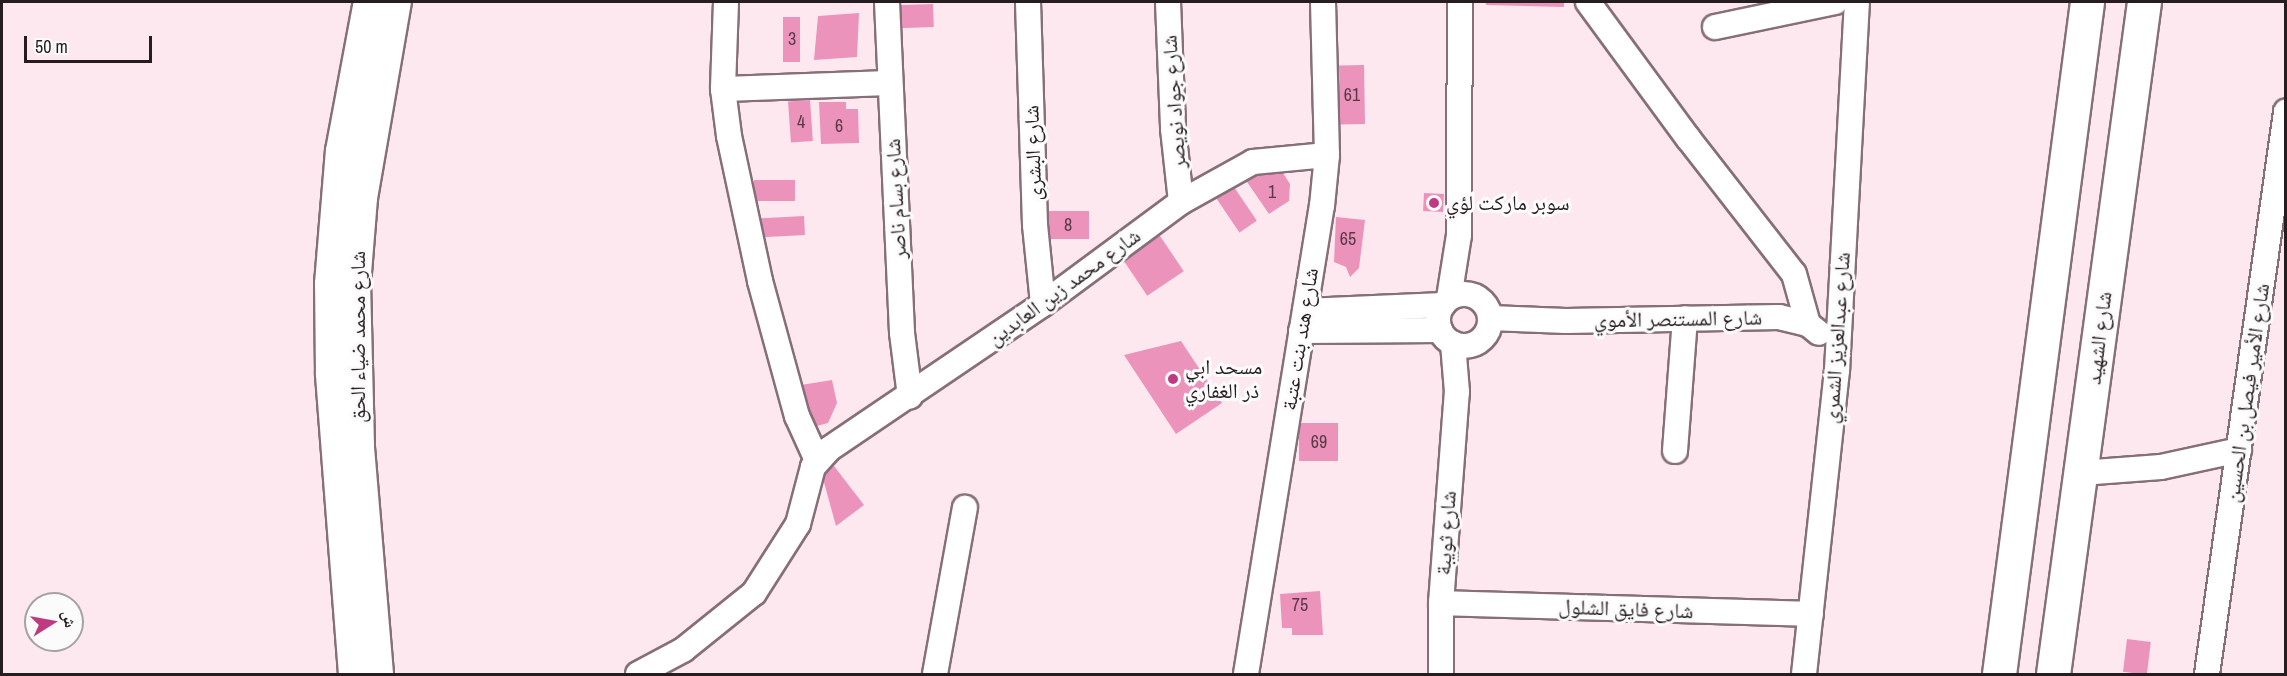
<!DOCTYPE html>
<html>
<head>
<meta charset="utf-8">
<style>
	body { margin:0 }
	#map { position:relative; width:2287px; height:676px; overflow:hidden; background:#fde8f0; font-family:"Archivo Narrow","Noto Naskh Arabic",sans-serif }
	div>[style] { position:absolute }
	.building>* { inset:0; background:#ec93bb; transform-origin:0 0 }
	.roads { filter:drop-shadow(2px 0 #866f78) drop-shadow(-2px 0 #866f78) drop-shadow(0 2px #866f78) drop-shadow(0 -2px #866f78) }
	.minor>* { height:24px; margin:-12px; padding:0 12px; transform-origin:12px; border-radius:12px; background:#fff }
	.minor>.ring { margin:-12px; padding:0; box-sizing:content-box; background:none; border:24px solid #fff; border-radius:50% }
	.major>* { height:30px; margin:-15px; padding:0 15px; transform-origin:15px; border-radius:15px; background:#fff }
	.highway>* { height:33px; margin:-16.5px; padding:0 16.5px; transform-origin:16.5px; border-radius:16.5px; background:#fff }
	.dots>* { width:16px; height:16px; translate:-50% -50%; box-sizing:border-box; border:3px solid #fbfbfb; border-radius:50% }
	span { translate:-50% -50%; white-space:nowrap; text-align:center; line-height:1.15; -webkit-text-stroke:6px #fbfbfb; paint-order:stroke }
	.number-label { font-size:18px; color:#583a47 }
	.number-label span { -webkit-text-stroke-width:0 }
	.street-label { font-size:21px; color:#261d20 }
	.poi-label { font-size:21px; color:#261d20 }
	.left { translate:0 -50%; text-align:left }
	.frame { position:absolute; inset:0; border:3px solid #261d20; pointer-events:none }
	.north { position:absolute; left:24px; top:592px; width:60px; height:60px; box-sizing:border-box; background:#fbfbfb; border:2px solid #a6a2a3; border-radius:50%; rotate:79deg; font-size:16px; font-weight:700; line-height:24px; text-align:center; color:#261d20 }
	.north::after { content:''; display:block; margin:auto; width:21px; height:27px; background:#bf3b81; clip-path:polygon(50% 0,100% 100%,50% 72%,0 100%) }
	.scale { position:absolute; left:24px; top:36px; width:128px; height:27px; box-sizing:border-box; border:3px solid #261d20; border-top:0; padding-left:8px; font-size:18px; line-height:21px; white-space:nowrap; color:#261d20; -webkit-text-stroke:4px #fbfbfb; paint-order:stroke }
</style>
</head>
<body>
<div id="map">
	<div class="building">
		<div style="clip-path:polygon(1486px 2px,1564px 2px,1564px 7px,1486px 5px)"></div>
		<div style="left:933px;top:4px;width:23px;height:37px;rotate:88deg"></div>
		<div style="clip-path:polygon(859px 13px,857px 57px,814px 60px,818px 16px)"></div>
		<div style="left:783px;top:17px;width:17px;height:45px"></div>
		<div style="left:1364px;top:65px;width:59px;height:25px;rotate:89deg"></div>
		<div style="left:810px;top:100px;width:41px;height:22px;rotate:86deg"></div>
		<div style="clip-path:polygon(819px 102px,846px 102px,846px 109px,858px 109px,859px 143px,821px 144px)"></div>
		<div style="clip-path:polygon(1254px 168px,1281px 170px,1290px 184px,1289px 201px,1269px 214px,1243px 176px)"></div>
		<div style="left:795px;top:180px;width:21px;height:41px;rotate:90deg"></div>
		<div style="left:1230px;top:181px;width:48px;height:21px;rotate:56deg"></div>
		<div style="left:1424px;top:193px;width:20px;height:18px;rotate:3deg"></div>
		<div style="left:1047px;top:211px;width:42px;height:28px"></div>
		<div style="left:804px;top:216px;width:19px;height:44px;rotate:87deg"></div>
		<div style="clip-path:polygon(1336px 217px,1365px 220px,1359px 268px,1350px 277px,1346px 267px,1334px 262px)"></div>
		<div style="left:1158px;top:233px;width:46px;height:44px;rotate:56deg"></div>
		<div style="clip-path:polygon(1181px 341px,1222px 403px,1176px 434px,1124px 355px)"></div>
		<div style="clip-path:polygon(832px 380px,837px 403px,828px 423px,813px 427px,801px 385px)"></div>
		<div style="left:1338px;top:423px;width:38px;height:39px;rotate:90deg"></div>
		<div style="clip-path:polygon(834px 466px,864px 505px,836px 526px,822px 475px)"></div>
		<div style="clip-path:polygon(1320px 591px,1323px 635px,1292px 635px,1292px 628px,1282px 628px,1280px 594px)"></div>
		<div style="left:2127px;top:639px;width:24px;height:33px;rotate:7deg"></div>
	</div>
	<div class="roads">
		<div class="minor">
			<div style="left:726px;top:2px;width:87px;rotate:92deg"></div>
			<div style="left:723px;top:89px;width:47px;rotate:82.7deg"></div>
			<div style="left:729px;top:136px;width:148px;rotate:77.9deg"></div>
			<div style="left:760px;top:281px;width:140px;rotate:74.7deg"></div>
			<div style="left:797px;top:416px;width:48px;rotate:65.6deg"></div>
			<div style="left:887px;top:2px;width:331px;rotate:87.4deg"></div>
			<div style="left:902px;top:333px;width:64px;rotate:82.8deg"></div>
			<div style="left:1028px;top:2px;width:223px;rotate:88.2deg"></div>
			<div style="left:1035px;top:225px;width:79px;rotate:84.2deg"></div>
			<div style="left:1168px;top:2px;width:127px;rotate:87.7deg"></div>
			<div style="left:1173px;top:129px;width:73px;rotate:83.7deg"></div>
			<div style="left:1588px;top:2px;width:169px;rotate:53.7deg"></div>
			<div style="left:1688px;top:138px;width:172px;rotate:52.1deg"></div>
			<div style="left:1794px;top:274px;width:52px;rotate:74.4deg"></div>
			<div style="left:1715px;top:27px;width:123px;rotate:-11.8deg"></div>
			<div style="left:723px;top:89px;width:167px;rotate:-2.1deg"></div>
			<div class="ring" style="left:1438px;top:294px;width:28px;height:28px"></div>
			<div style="left:1449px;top:298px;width:64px;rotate:-81deg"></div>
			<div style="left:1459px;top:235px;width:233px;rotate:-89.8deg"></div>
			<div style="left:1305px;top:311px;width:138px;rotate:-2.5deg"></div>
			<div style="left:1490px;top:318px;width:76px;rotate:2.3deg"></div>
			<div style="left:1566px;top:321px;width:213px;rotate:-1.1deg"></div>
			<div style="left:1779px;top:317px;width:30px;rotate:14deg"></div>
			<div style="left:1808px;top:324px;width:14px;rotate:39deg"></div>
			<div style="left:1301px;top:331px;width:139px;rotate:-0.4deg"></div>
			<div style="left:1675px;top:451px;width:133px;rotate:-85.7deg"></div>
			<div style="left:2081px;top:473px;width:80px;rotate:-4.3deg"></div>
			<div style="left:2161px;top:467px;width:80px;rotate:-12.3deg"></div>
			<div style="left:1441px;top:603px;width:370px;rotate:1.7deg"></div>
			<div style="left:638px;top:674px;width:51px;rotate:-28.1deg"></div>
			<div style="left:683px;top:650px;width:91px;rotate:-38.8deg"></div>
			<div style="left:754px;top:593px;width:82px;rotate:-57.5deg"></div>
			<div style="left:798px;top:524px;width:59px;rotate:-75.3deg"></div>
			<div style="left:813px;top:467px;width:24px;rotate:-48deg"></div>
			<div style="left:829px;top:449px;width:258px;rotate:-34.1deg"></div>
			<div style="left:1043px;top:304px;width:172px;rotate:-36.5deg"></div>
			<div style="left:1181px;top:202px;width:82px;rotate:-29.1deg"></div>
			<div style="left:1253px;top:162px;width:74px;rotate:-5.4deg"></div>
			<div style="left:935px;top:674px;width:169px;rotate:-79.8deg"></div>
			<div style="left:1246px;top:674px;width:474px;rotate:-80.8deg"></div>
			<div style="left:1322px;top:206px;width:51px;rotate:-84.4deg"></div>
			<div style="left:1327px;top:155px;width:153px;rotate:-91.5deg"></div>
			<div style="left:1441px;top:674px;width:71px;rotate:-90deg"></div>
			<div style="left:1441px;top:603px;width:212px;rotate:-85.7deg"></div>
			<div style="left:1457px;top:392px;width:49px;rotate:-94.7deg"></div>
			<div style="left:1804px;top:674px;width:306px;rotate:-83.8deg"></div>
			<div style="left:1837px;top:370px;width:369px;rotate:-86.9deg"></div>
			<div style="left:2207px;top:674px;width:568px;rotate:-82deg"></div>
		</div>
		<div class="major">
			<div style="left:354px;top:674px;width:302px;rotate:-94.4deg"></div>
			<div style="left:331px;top:373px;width:89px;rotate:-90.6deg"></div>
			<div style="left:330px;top:284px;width:133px;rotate:-85.3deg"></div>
			<div style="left:341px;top:151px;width:152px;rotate:-79.4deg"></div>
			<div style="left:378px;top:674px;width:229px;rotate:-94.8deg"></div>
			<div style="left:359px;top:446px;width:161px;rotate:-91.4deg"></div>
			<div style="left:355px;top:285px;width:87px;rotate:-85.4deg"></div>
			<div style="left:362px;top:198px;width:199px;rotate:-80.2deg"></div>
		</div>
		<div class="highway">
			<div style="left:1999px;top:674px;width:678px;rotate:-82.54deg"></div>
			<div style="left:2053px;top:674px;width:678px;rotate:-82.29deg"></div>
		</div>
	</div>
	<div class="dots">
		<div style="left:1434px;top:203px;background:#bf3b81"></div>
		<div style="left:1173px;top:379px;background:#bf3b81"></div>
	</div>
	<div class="number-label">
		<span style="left:792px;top:39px">3</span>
		<span style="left:1352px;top:95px">61</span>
		<span style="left:801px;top:122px">4</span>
		<span style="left:839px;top:126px">6</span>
		<span style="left:1272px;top:192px">1</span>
		<span style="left:1068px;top:225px">8</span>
		<span style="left:1348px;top:239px">65</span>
		<span style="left:1319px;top:442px">69</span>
		<span style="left:1300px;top:605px">75</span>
	</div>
	<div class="street-label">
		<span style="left:1174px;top:102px;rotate:-94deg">شارع جواد نويصر</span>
		<span style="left:1033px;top:153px;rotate:-92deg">شارع البشرى</span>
		<span style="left:896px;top:199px;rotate:-93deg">شارع بسام ناصر</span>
		<span style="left:1064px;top:287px;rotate:-36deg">شارع محمد زين العابدين</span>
		<span style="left:1678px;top:319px;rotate:-1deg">شارع المستنصر الأموي</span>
		<span style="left:358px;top:337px;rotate:-90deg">شارع محمد ضياء الحق</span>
		<span style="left:1837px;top:338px;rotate:-86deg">شارع عبدالعزيز الشمري</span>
		<span style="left:2099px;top:338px;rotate:-83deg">شارع الشهيد</span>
		<span style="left:1300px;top:339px;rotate:-81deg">شارع هند بنت عتبة</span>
		<span style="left:2247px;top:393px;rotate:-82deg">شارع الأمير فيصل بن الحسين</span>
		<span style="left:1446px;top:533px;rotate:-86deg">شارع ثويبة</span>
		<span style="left:1626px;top:609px;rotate:2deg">شارع فايق الشلول</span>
	</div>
	<div class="poi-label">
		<span class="left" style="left:1446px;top:203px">سوبر ماركت لؤي</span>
		<span class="left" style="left:1185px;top:379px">مسحد ابي<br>ذر الغفاري</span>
	</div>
	<div class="frame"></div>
	<div class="north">ش</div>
	<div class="scale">50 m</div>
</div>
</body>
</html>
